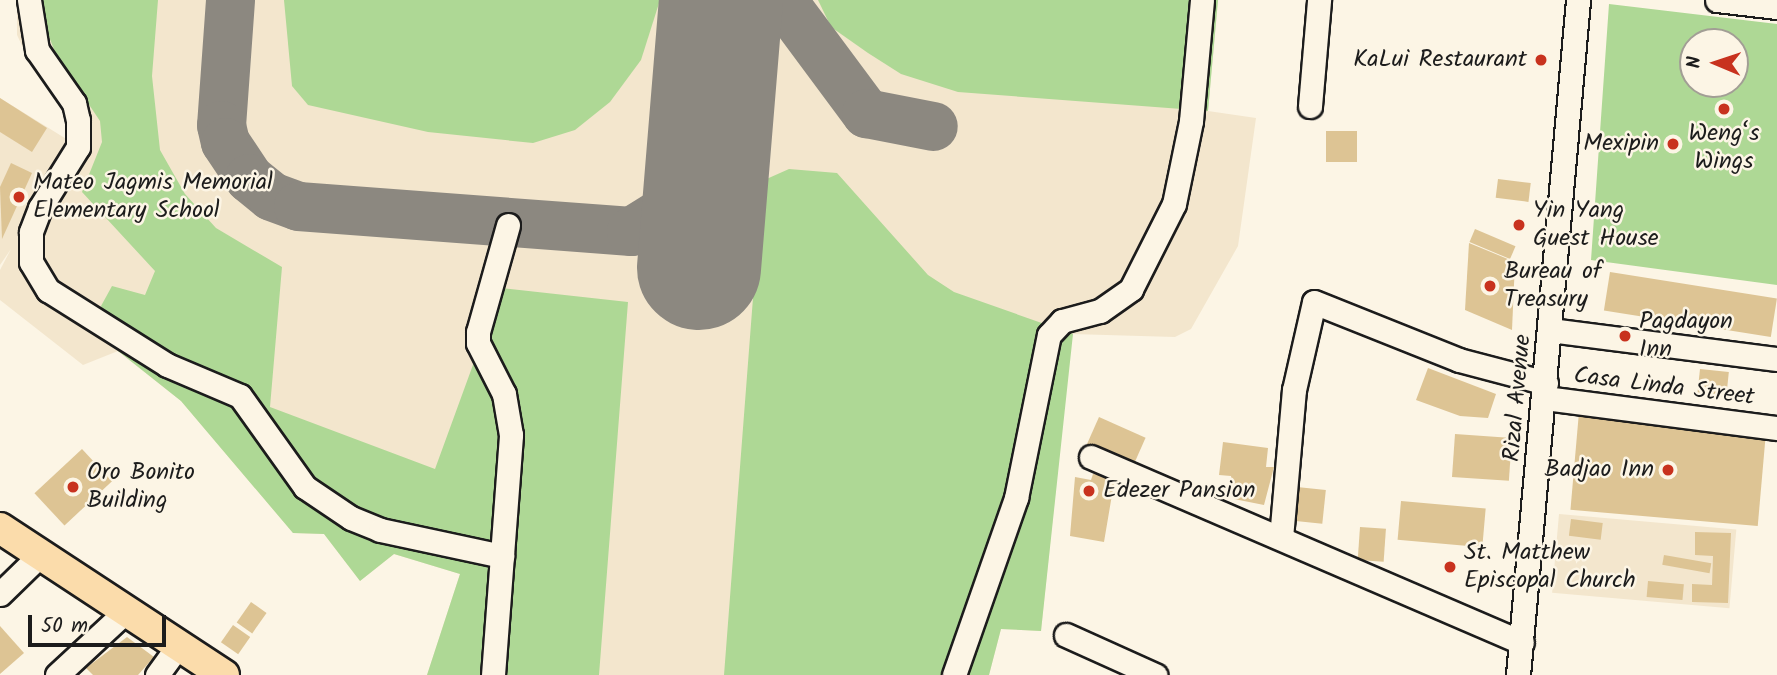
<!DOCTYPE html>
<html>
<head>
<meta charset="utf-8">
<style>
	body { margin:0 }
	#map { position:relative; width:1777px; height:675px; overflow:hidden; background:#fcf5e5; font-family:Kalam,sans-serif }
	div>[style] { position:absolute }
	.built>* { inset:0; background:#f3e6cd; transform-origin:0 0 }
	.green>* { inset:0; background:#aed895 }
	.taxiway>* { height:49px; margin:-24.5px; padding:0 24.5px; transform-origin:24.5px; border-radius:24.5px; background:#8c8880 }
	.runway>* { height:124px; margin:-62px; padding:0 62px; transform-origin:62px; border-radius:62px; background:#8c8880 }
	.building>* { inset:0; background:#ddc494; transform-origin:0 0 }
	.roads { filter:drop-shadow(2px 0 #1c1c1c) drop-shadow(-2px 0 #1c1c1c) drop-shadow(0 2px #1c1c1c) drop-shadow(0 -2px #1c1c1c) }
	.minor>* { height:23px; margin:-11.5px; padding:0 11.5px; transform-origin:11.5px; border-radius:11.5px; background:#fcf5e5 }
	.major>* { height:30px; margin:-15px; padding:0 15px; transform-origin:15px; border-radius:15px; background:#fbdcab }
	.dots>* { width:19px; height:19px; translate:-50% -50%; box-sizing:border-box; border:4px solid #fcf5e5; border-radius:50% }
	span { translate:-50% -50%; white-space:nowrap; text-align:center; line-height:1.15; -webkit-text-stroke:5px #fcf5e5; paint-order:stroke }
	.poi-label { font-size:24px; color:#1c1c1c }
	.right { translate:-100% -50%; text-align:right }
	.left { translate:0 -50%; text-align:left }
	.street-label { font-size:24px; color:#1c1c1c }
	.north { position:absolute; left:1679px; top:28px; width:70px; height:70px; box-sizing:border-box; background:#fcf5e5; border:2px solid #a29e95; border-radius:50%; rotate:272deg; font-size:19px; font-weight:700; line-height:28px; text-align:center; color:#1c1c1c }
	.north::after { content:''; display:block; margin:auto; width:24px; height:32px; background:#c8321e; clip-path:polygon(50% 0,100% 100%,50% 72%,0 100%) }
	.scale { position:absolute; left:28px; top:615px; width:138px; height:32px; box-sizing:border-box; border:4px solid #1c1c1c; border-top:0; padding-left:9px; font-size:21px; line-height:24px; white-space:nowrap; color:#1c1c1c; -webkit-text-stroke:5px #fcf5e5; paint-order:stroke }
</style>
</head>
<body>
<div id="map">
	<div class="built">
		<div style="clip-path:polygon(17px 0,1218px 0,1208px 111px,1256px 118px,1238px 246px,1191px 329px,1175px 337px,1072px 334px,1041px 631px,1001px 629px,989px 675px,427px 675px,460px 574px,394px 554px,360px 581px,324px 534px,293px 533px,181px 401px,118px 351px,83px 365px,0 300px,0 270px,11px 249px,0 265px,0 98px,68px 140px,71px 111px,26px 54px,17px 35px)"></div>
		<div style="left:1559px;top:514px;width:178px;height:79px;rotate:5deg"></div>
	</div>
	<div class="green">
		<div style="clip-path:polygon(43px 0,158px 0,152px 76px,160px 150px,185px 194px,216px 228px,282px 267px,270px 407px,435px 469px,501px 288px,628px 302px,599px 675px,427px 675px,460px 574px,394px 554px,360px 581px,324px 534px,293px 533px,181px 401px,118px 351px,101px 306px,112px 286px,145px 295px,155px 271px,82px 192px,102px 142px,100px 121px,57px 57px,42px 19px)"></div>
		<div style="clip-path:polygon(284px 0,660px 0,641px 60px,610px 102px,575px 130px,533px 143px,428px 132px,308px 105px,292px 86px)"></div>
		<div style="clip-path:polygon(818px 0,1218px 0,1208px 111px,958px 92px,901px 74px,868px 53px,831px 27px)"></div>
		<div style="clip-path:polygon(evenodd,1609px 4px,1777px 24px,1777px 285px,1591px 260px,1609px 4px,1693px 42px,1735px 42px,1735px 84px,1693px 84px,1693px 42px)"></div>
		<div style="clip-path:polygon(789px 169px,837px 173px,928px 275px,954px 292px,1073px 334px,1041px 631px,1001px 629px,989px 675px,724px 675px,762px 181px)"></div>
	</div>
	<div class="taxiway">
		<div style="left:230px;top:0;width:125px;rotate:94.1deg"></div>
		<div style="left:221px;top:125px;width:17px;rotate:77deg"></div>
		<div style="left:225px;top:142px;width:43px;rotate:56.3deg"></div>
		<div style="left:249px;top:178px;width:28px;rotate:39deg"></div>
		<div style="left:271px;top:196px;width:29px;rotate:20deg"></div>
		<div style="left:298px;top:206px;width:334px;rotate:4.3deg"></div>
		<div style="left:631px;top:231px;width:59px;rotate:-31.8deg"></div>
		<div style="left:681px;top:200px;width:70px;rotate:-65.6deg"></div>
		<div style="left:782px;top:0;width:141px;rotate:53.4deg"></div>
		<div style="left:866px;top:113px;width:68px;rotate:11deg"></div>
	</div>
	<div class="runway">
		<div style="left:699px;top:268px;width:269px;rotate:-85.3deg"></div>
	</div>
	<div class="building">
		<div style="clip-path:polygon(0 98px,47px 128px,32px 152px,0 132px)"></div>
		<div style="left:1326px;top:131px;width:31px;height:31px"></div>
		<div style="clip-path:polygon(11px 163px,32px 173px,2px 239px,0 187px)"></div>
		<div style="left:1498px;top:179px;width:33px;height:19px;rotate:7deg"></div>
		<div style="left:1475px;top:229px;width:44px;height:14px;rotate:23deg"></div>
		<div style="clip-path:polygon(1469px 243px,1515px 262px,1512px 330px,1465px 310px)"></div>
		<div style="left:1610px;top:272px;width:169px;height:39px;rotate:9deg"></div>
		<div style="clip-path:polygon(1428px 368px,1496px 394px,1488px 418px,1460px 416px,1416px 400px)"></div>
		<div style="left:1700px;top:369px;width:29px;height:25px;rotate:6deg"></div>
		<div style="left:1579px;top:412px;width:188px;height:98px;rotate:5deg"></div>
		<div style="left:1099px;top:417px;width:51px;height:30px;rotate:24deg"></div>
		<div style="left:1455px;top:434px;width:57px;height:43px;rotate:4deg"></div>
		<div style="clip-path:polygon(1223px 442px,1268px 448px,1266px 467px,1274px 467px,1264px 505px,1234px 499px,1231px 476px,1219px 475px)"></div>
		<div style="left:82px;top:449px;width:44px;height:65px;rotate:47deg"></div>
		<div style="clip-path:polygon(1093px 474px,1115px 477px,1104px 542px,1070px 536px,1075px 477px,1091px 480px)"></div>
		<div style="left:1297px;top:487px;width:29px;height:34px;rotate:6deg"></div>
		<div style="left:1401px;top:501px;width:85px;height:39px;rotate:5deg"></div>
		<div style="left:1571px;top:519px;width:32px;height:17px;rotate:7deg"></div>
		<div style="left:1360px;top:527px;width:26px;height:33px;rotate:4deg"></div>
		<div style="clip-path:polygon(1695px 532px,1731px 533px,1728px 603px,1692px 602px,1692px 584px,1712px 585px,1713px 556px,1695px 555px)"></div>
		<div style="left:1664px;top:555px;width:48px;height:10px;rotate:10deg"></div>
		<div style="left:1648px;top:581px;width:36px;height:16px;rotate:5deg"></div>
		<div style="left:251px;top:602px;width:19px;height:25px;rotate:35deg"></div>
		<div style="left:233px;top:625px;width:21px;height:21px;rotate:35deg"></div>
		<div style="clip-path:polygon(0 626px,24px 653px,0 674px)"></div>
		<div style="clip-path:polygon(127px 637px,154px 657px,138px 675px,93px 675px,86px 668px)"></div>
	</div>
	<div class="roads">
		<div class="minor">
			<div style="left:29px;top:0;width:51px;rotate:80.9deg"></div>
			<div style="left:37px;top:50px;width:65px;rotate:55.1deg"></div>
			<div style="left:74px;top:103px;width:17px;rotate:77deg"></div>
			<div style="left:78px;top:120px;width:27px;rotate:90deg"></div>
			<div style="left:78px;top:147px;width:72px;rotate:121.9deg"></div>
			<div style="left:40px;top:208px;width:26px;rotate:111deg"></div>
			<div style="left:31px;top:232px;width:30px;rotate:90deg"></div>
			<div style="left:31px;top:262px;width:33px;rotate:59deg"></div>
			<div style="left:48px;top:290px;width:141px;rotate:32.2deg"></div>
			<div style="left:167px;top:365px;width:79px;rotate:23deg"></div>
			<div style="left:240px;top:396px;width:112px;rotate:54.5deg"></div>
			<div style="left:305px;top:487px;width:55px;rotate:34deg"></div>
			<div style="left:351px;top:518px;width:31px;rotate:22deg"></div>
			<div style="left:380px;top:530px;width:125px;rotate:12deg"></div>
			<div style="left:1717px;top:0;width:60px;rotate:6.7deg"></div>
			<div style="left:1310px;top:106px;width:106px;rotate:-85.1deg"></div>
			<div style="left:1550px;top:330px;width:229px;rotate:7.3deg"></div>
			<div style="left:1545px;top:398px;width:234px;rotate:7.4deg"></div>
			<div style="left:1091px;top:457px;width:469px;rotate:23.3deg"></div>
			<div style="left:1281px;top:538px;width:149px;rotate:-85deg"></div>
			<div style="left:1294px;top:390px;width:90px;rotate:-77.2deg"></div>
			<div style="left:1314px;top:302px;width:156px;rotate:21.8deg"></div>
			<div style="left:1459px;top:360px;width:90px;rotate:14.8deg"></div>
			<div style="left:0;top:594px;width:57px;rotate:-44.3deg"></div>
			<div style="left:1066px;top:635px;width:98px;rotate:24.2deg"></div>
			<div style="left:57px;top:675px;width:94px;rotate:-42.8deg"></div>
			<div style="left:157px;top:675px;width:36px;rotate:-54deg"></div>
			<div style="left:493px;top:675px;width:241px;rotate:-85.7deg"></div>
			<div style="left:511px;top:435px;width:42px;rotate:-99.7deg"></div>
			<div style="left:504px;top:394px;width:57px;rotate:-117deg"></div>
			<div style="left:478px;top:343px;width:11px;rotate:-90deg"></div>
			<div style="left:478px;top:332px;width:111px;rotate:-74.3deg"></div>
			<div style="left:954px;top:675px;width:188px;rotate:-70.7deg"></div>
			<div style="left:1016px;top:498px;width:166px;rotate:-78.6deg"></div>
			<div style="left:1049px;top:335px;width:19px;rotate:-47deg"></div>
			<div style="left:1062px;top:321px;width:39px;rotate:-15deg"></div>
			<div style="left:1100px;top:311px;width:38px;rotate:-35deg"></div>
			<div style="left:1131px;top:289px;width:95px;rotate:-63.2deg"></div>
			<div style="left:1174px;top:204px;width:85px;rotate:-78.4deg"></div>
			<div style="left:1191px;top:121px;width:121px;rotate:-84.8deg"></div>
			<div style="left:1518px;top:675px;width:678px;rotate:-84.92deg"></div>
		</div>
		<div class="major">
			<div style="left:0;top:528px;width:268px;rotate:33.3deg"></div>
		</div>
	</div>
	<div class="dots">
		<div style="left:1541px;top:60px;background:#c8321e"></div>
		<div style="left:1724px;top:109px;background:#c8321e"></div>
		<div style="left:1673px;top:144px;background:#c8321e"></div>
		<div style="left:19px;top:197px;background:#c8321e"></div>
		<div style="left:1519px;top:225px;background:#c8321e"></div>
		<div style="left:1490px;top:286px;background:#c8321e"></div>
		<div style="left:1625px;top:336px;background:#c8321e"></div>
		<div style="left:1668px;top:470px;background:#c8321e"></div>
		<div style="left:73px;top:487px;background:#c8321e"></div>
		<div style="left:1089px;top:491px;background:#c8321e"></div>
		<div style="left:1450px;top:567px;background:#c8321e"></div>
	</div>
	<div class="poi-label">
		<span class="right" style="left:1527px;top:60px">KaLui Restaurant</span>
		<span style="left:1724px;top:148px">Weng‘s<br>Wings</span>
		<span class="right" style="left:1659px;top:144px">Mexipin</span>
		<span class="left" style="left:33px;top:197px">Mateo Jagmis Memorial<br>Elementary School</span>
		<span class="left" style="left:1533px;top:225px">Yin Yang<br>Guest House</span>
		<span class="left" style="left:1504px;top:286px">Bureau of<br>Treasury</span>
		<span class="left" style="left:1639px;top:336px">Pagdayon<br>Inn</span>
		<span class="right" style="left:1654px;top:470px">Badjao Inn</span>
		<span class="left" style="left:87px;top:487px">Oro Bonito<br>Building</span>
		<span class="left" style="left:1103px;top:491px">Edezer Pansion</span>
		<span class="left" style="left:1464px;top:567px">St. Matthew<br>Episcopal Church</span>
	</div>
	<div class="street-label">
		<span style="left:1664px;top:387px;rotate:7deg">Casa Linda Street</span>
		<span style="left:1518px;top:398px;rotate:-85deg">Rizal Avenue</span>
	</div>
	<div class="north">N</div>
	<div class="scale">50 m</div>
</div>
</body>
</html>
